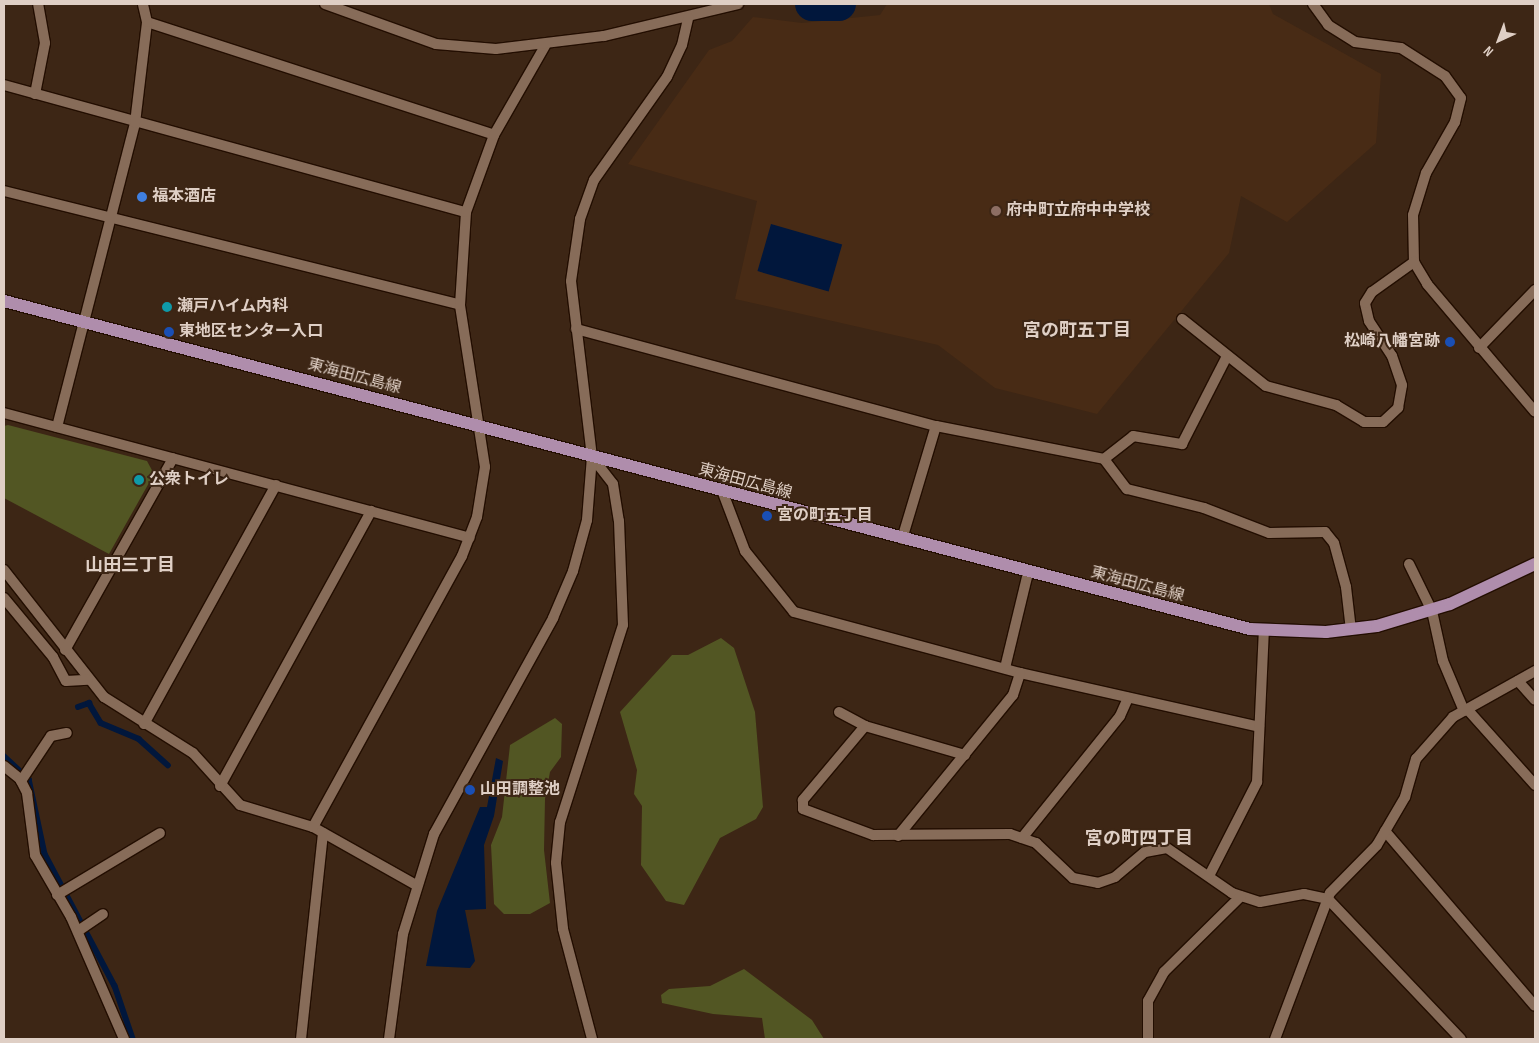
<!DOCTYPE html>
<html>
<head>
<meta charset="utf-8">
<style>
	body { margin:0 }
	#map { position:relative; width:1539px; height:1043px; overflow:hidden; background:#3d2615; font-family:"Sofia Sans Condensed","Noto Sans JP",sans-serif }
	div>[style] { position:absolute }
	.built>* { inset:0; background:#482b15 }
	.green>* { inset:0; background:#525623 }
	.water>* { inset:0; background:#01173c; transform-origin:0 0 }
	.stream>* { height:5.5px; margin:-2.75px; padding:0 2.75px; transform-origin:2.75px; border-radius:2.75px; background:#01173c }
	.river>* { height:34px; margin:-17px; padding:0 17px; transform-origin:17px; border-radius:17px; background:#01173c }
	.roads { filter:drop-shadow(1px 0 #230e01) drop-shadow(-1px 0 #230e01) drop-shadow(0 1px #230e01) drop-shadow(0 -1px #230e01) }
	.minor>* { height:10px; margin:-5px; padding:0 5px; transform-origin:5px; border-radius:5px; background:#876c59 }
	.tertiary>* { height:10px; margin:-5px; padding:0 5px; transform-origin:5px; border-radius:5px; background:#876c59 }
	.primary>* { height:12px; margin:-6px; padding:0 6px; transform-origin:6px; border-radius:6px; background:#af8dac }
	.dots>* { width:14px; height:14px; translate:-50% -50%; box-sizing:border-box; border:2px solid #3d2615; border-radius:50% }
	span { translate:-50% -50%; white-space:nowrap; text-align:center; line-height:1.15; -webkit-text-stroke:4px #3d2615; paint-order:stroke }
	.poi-label { font-size:16px; color:#dfcfc5; font-weight:700 }
	.left { translate:0 -50%; text-align:left }
	.right { translate:-100% -50%; text-align:right }
	.street-label { font-size:16px; color:#dfcfc5 }
	.neighbourhood-label { font-size:18px; color:#dfcfc5; font-weight:700 }
	.frame { position:absolute; inset:0; border:5px solid #dfcfc5; pointer-events:none }
	.north { position:absolute; left:1474px; top:15px; width:50px; height:50px; -webkit-text-stroke:4px #3d2615; paint-order:stroke; rotate:223deg; font-size:14px; font-weight:700; line-height:20px; text-align:center; color:#dfcfc5 }
	.north::after { content:''; display:block; margin:auto; width:18px; height:22px; background:#dfcfc5; clip-path:polygon(50% 0,100% 100%,50% 72%,0 100%) }
</style>
</head>
<body>
<div id="map">
	<div class="built">
		<div style="clip-path:polygon(887px 4px,1269px 4px,1273px 14px,1381px 74px,1376px 143px,1287px 222px,1241px 196px,1229px 253px,1097px 414px,995px 388px,938px 345px,735px 299px,757px 201px,628px 164px,709px 50px,732px 41px,753px 17px,802px 23px,880px 15px)"></div>
	</div>
	<div class="green">
		<div style="clip-path:polygon(8px 425px,147px 461px,154px 474px,109px 554px,4px 498px,4px 426px)"></div>
		<div style="clip-path:polygon(721px 638px,734px 648px,755px 712px,763px 807px,756px 819px,720px 838px,684px 905px,666px 901px,641px 865px,642px 806px,634px 794px,637px 770px,620px 712px,672px 655px,688px 655px)"></div>
		<div style="clip-path:polygon(555px 718px,562px 724px,561px 757px,550px 772px,545px 799px,544px 850px,550px 903px,530px 914px,504px 914px,494px 904px,491px 845px,502px 817px,510px 745px)"></div>
		<div style="clip-path:polygon(744px 969px,812px 1020px,824px 1039px,765px 1039px,762px 1018px,713px 1014px,662px 1003px,661px 995px,669px 989px,710px 986px)"></div>
	</div>
	<div class="water">
		<div style="left:771px;top:224px;width:74px;height:49px;rotate:16deg"></div>
		<div style="clip-path:polygon(496px 758px,503px 761px,494px 816px,484px 845px,486px 909px,465px 910px,475px 961px,470px 968px,426px 966px,437px 911px,480px 807px,487px 807px)"></div>
	</div>
	<div class="stream">
		<div style="left:78px;top:707px;width:12px;rotate:-20deg"></div>
		<div style="left:89px;top:703px;width:23px;rotate:59deg"></div>
		<div style="left:101px;top:723px;width:41px;rotate:22.8deg"></div>
		<div style="left:139px;top:739px;width:39px;rotate:42deg"></div>
		<div style="left:4px;top:756px;width:34px;rotate:43deg"></div>
		<div style="left:29px;top:779px;width:77px;rotate:78deg"></div>
		<div style="left:45px;top:854px;width:149px;rotate:62.1deg"></div>
		<div style="left:115px;top:986px;width:56px;rotate:71.2deg"></div>
	</div>
	<div class="river">
		<div style="left:812px;top:4px;width:27px"></div>
	</div>
	<div class="roads">
		<div class="minor">
			<div style="left:1313px;top:4px;width:26px;rotate:54deg"></div>
			<div style="left:1328px;top:25px;width:32px;rotate:32deg"></div>
			<div style="left:1355px;top:42px;width:46px;rotate:7.4deg"></div>
			<div style="left:1401px;top:48px;width:52px;rotate:32.5deg"></div>
			<div style="left:1445px;top:76px;width:27px;rotate:54deg"></div>
			<div style="left:1461px;top:98px;width:25px;rotate:104deg"></div>
			<div style="left:1455px;top:122px;width:59px;rotate:119.6deg"></div>
			<div style="left:1426px;top:173px;width:44px;rotate:107.2deg"></div>
			<div style="left:1413px;top:215px;width:47px;rotate:88.8deg"></div>
			<div style="left:1414px;top:262px;width:26px;rotate:59deg"></div>
			<div style="left:1427px;top:284px;width:167px;rotate:49.8deg"></div>
			<div style="left:147px;top:22px;width:365px;rotate:18deg"></div>
			<div style="left:4px;top:85px;width:479px;rotate:15.4deg"></div>
			<div style="left:35px;top:94px;width:52px;rotate:-78.9deg"></div>
			<div style="left:45px;top:43px;width:40px;rotate:-100deg"></div>
			<div style="left:4px;top:191px;width:470px;rotate:14deg"></div>
			<div style="left:1182px;top:319px;width:107px;rotate:38.6deg"></div>
			<div style="left:1266px;top:386px;width:73px;rotate:15.2deg"></div>
			<div style="left:1336px;top:405px;width:33px;rotate:31deg"></div>
			<div style="left:1364px;top:422px;width:19px"></div>
			<div style="left:1383px;top:422px;width:21px;rotate:-43deg"></div>
			<div style="left:1398px;top:408px;width:23px;rotate:-80deg"></div>
			<div style="left:1402px;top:385px;width:31px;rotate:-109deg"></div>
			<div style="left:1392px;top:356px;width:42px;rotate:-123.3deg"></div>
			<div style="left:1369px;top:321px;width:18px;rotate:-103deg"></div>
			<div style="left:1365px;top:303px;width:13px;rotate:-58deg"></div>
			<div style="left:1372px;top:292px;width:52px;rotate:-35.5deg"></div>
			<div style="left:576px;top:329px;width:373px;rotate:15.1deg"></div>
			<div style="left:936px;top:426px;width:171px;rotate:11.1deg"></div>
			<div style="left:1104px;top:459px;width:38px;rotate:53deg"></div>
			<div style="left:1127px;top:489px;width:79px;rotate:13.9deg"></div>
			<div style="left:1204px;top:508px;width:70px;rotate:21deg"></div>
			<div style="left:1269px;top:533px;width:56px;rotate:-1deg"></div>
			<div style="left:1325px;top:532px;width:14px;rotate:51deg"></div>
			<div style="left:1334px;top:543px;width:46px;rotate:74.7deg"></div>
			<div style="left:1346px;top:587px;width:43px;rotate:83.4deg"></div>
			<div style="left:1479px;top:348px;width:81px;rotate:-46deg"></div>
			<div style="left:4px;top:413px;width:482px;rotate:15deg"></div>
			<div style="left:57px;top:427px;width:314px;rotate:-75.6deg"></div>
			<div style="left:135px;top:123px;width:102px;rotate:-83.2deg"></div>
			<div style="left:147px;top:22px;width:18px;rotate:-103deg"></div>
			<div style="left:592px;top:457px;width:34px;rotate:52deg"></div>
			<div style="left:613px;top:484px;width:37px;rotate:81deg"></div>
			<div style="left:619px;top:521px;width:104px;rotate:87.8deg"></div>
			<div style="left:623px;top:625px;width:207px;rotate:107.7deg"></div>
			<div style="left:560px;top:822px;width:41px;rotate:95.6deg"></div>
			<div style="left:556px;top:863px;width:66px;rotate:83.9deg"></div>
			<div style="left:563px;top:929px;width:114px;rotate:75.2deg"></div>
			<div style="left:1104px;top:459px;width:37px;rotate:-38deg"></div>
			<div style="left:1133px;top:436px;width:50px;rotate:9.3deg"></div>
			<div style="left:1182px;top:444px;width:99px;rotate:-62.9deg"></div>
			<div style="left:723px;top:493px;width:62px;rotate:69.2deg"></div>
			<div style="left:745px;top:551px;width:78px;rotate:51.2deg"></div>
			<div style="left:794px;top:612px;width:234px;rotate:15.1deg"></div>
			<div style="left:1020px;top:673px;width:245px;rotate:12.7deg"></div>
			<div style="left:902px;top:539px;width:118px;rotate:-73.3deg"></div>
			<div style="left:1409px;top:564px;width:52px;rotate:63.9deg"></div>
			<div style="left:1432px;top:611px;width:51px;rotate:77.6deg"></div>
			<div style="left:1443px;top:661px;width:54px;rotate:67.2deg"></div>
			<div style="left:4px;top:570px;width:162px;rotate:51.8deg"></div>
			<div style="left:104px;top:697px;width:105px;rotate:32.2deg"></div>
			<div style="left:193px;top:753px;width:70px;rotate:47.9deg"></div>
			<div style="left:240px;top:805px;width:76px;rotate:16.8deg"></div>
			<div style="left:313px;top:827px;width:118px;rotate:29.4deg"></div>
			<div style="left:4px;top:598px;width:77px;rotate:50.3deg"></div>
			<div style="left:53px;top:657px;width:27px;rotate:62deg"></div>
			<div style="left:66px;top:681px;width:22px;rotate:-3deg"></div>
			<div style="left:65px;top:650px;width:220px;rotate:-60.6deg"></div>
			<div style="left:1005px;top:668px;width:98px;rotate:-76.4deg"></div>
			<div style="left:1518px;top:681px;width:25px;rotate:48deg"></div>
			<div style="left:1467px;top:709px;width:102px;rotate:48.2deg"></div>
			<div style="left:839px;top:712px;width:30px;rotate:28deg"></div>
			<div style="left:865px;top:726px;width:104px;rotate:16.2deg"></div>
			<div style="left:144px;top:724px;width:273px;rotate:-61.1deg"></div>
			<div style="left:865px;top:726px;width:97px;rotate:130deg"></div>
			<div style="left:803px;top:800px;width:9px;rotate:90deg"></div>
			<div style="left:803px;top:809px;width:75px;rotate:20.4deg"></div>
			<div style="left:873px;top:835px;width:137px;rotate:-0.4deg"></div>
			<div style="left:1010px;top:834px;width:28px;rotate:19deg"></div>
			<div style="left:1036px;top:843px;width:51px;rotate:43.4deg"></div>
			<div style="left:1073px;top:878px;width:25px;rotate:11deg"></div>
			<div style="left:1098px;top:883px;width:18px;rotate:-19deg"></div>
			<div style="left:1115px;top:877px;width:39px;rotate:-40deg"></div>
			<div style="left:1145px;top:852px;width:22px;rotate:-10deg"></div>
			<div style="left:1167px;top:848px;width:79px;rotate:34.7deg"></div>
			<div style="left:1232px;top:893px;width:29px;rotate:18deg"></div>
			<div style="left:1260px;top:902px;width:45px;rotate:-10.3deg"></div>
			<div style="left:1304px;top:894px;width:25px;rotate:12deg"></div>
			<div style="left:1328px;top:899px;width:193px;rotate:46.5deg"></div>
			<div style="left:4px;top:766px;width:21px;rotate:39deg"></div>
			<div style="left:20px;top:779px;width:16px;rotate:63deg"></div>
			<div style="left:27px;top:793px;width:63px;rotate:82.6deg"></div>
			<div style="left:35px;top:855px;width:72px;rotate:59.9deg"></div>
			<div style="left:71px;top:917px;width:133px;rotate:66.5deg"></div>
			<div style="left:21px;top:781px;width:54px;rotate:-56.3deg"></div>
			<div style="left:51px;top:736px;width:16px;rotate:-11deg"></div>
			<div style="left:220px;top:786px;width:314px;rotate:-61.2deg"></div>
			<div style="left:313px;top:827px;width:309px;rotate:-61.2deg"></div>
			<div style="left:462px;top:556px;width:42px;rotate:-69deg"></div>
			<div style="left:477px;top:517px;width:51px;rotate:-80.9deg"></div>
			<div style="left:485px;top:467px;width:164px;rotate:-98.8deg"></div>
			<div style="left:460px;top:305px;width:93px;rotate:-86.3deg"></div>
			<div style="left:466px;top:212px;width:82px;rotate:-70deg"></div>
			<div style="left:494px;top:135px;width:103px;rotate:-60.2deg"></div>
			<div style="left:1385px;top:831px;width:230px;rotate:49.4deg"></div>
			<div style="left:898px;top:836px;width:182px;rotate:-50.8deg"></div>
			<div style="left:1013px;top:695px;width:23px;rotate:-72deg"></div>
			<div style="left:1022px;top:838px;width:156px;rotate:-51.2deg"></div>
			<div style="left:1120px;top:716px;width:20px;rotate:-66deg"></div>
			<div style="left:1209px;top:876px;width:106px;rotate:-62.9deg"></div>
			<div style="left:1257px;top:782px;width:152px;rotate:-87.4deg"></div>
			<div style="left:57px;top:895px;width:120px;rotate:-31deg"></div>
			<div style="left:78px;top:931px;width:30px;rotate:-34deg"></div>
			<div style="left:301px;top:1039px;width:207px;rotate:-83.9deg"></div>
			<div style="left:1148px;top:1039px;width:38px;rotate:-90deg"></div>
			<div style="left:1148px;top:1001px;width:33px;rotate:-61deg"></div>
			<div style="left:1164px;top:972px;width:108px;rotate:-44.6deg"></div>
			<div style="left:1275px;top:1039px;width:156px;rotate:-69.4deg"></div>
			<div style="left:1330px;top:893px;width:67px;rotate:-45.6deg"></div>
			<div style="left:1377px;top:845px;width:56px;rotate:-59.7deg"></div>
			<div style="left:1405px;top:797px;width:40px;rotate:-74deg"></div>
			<div style="left:1416px;top:759px;width:56px;rotate:-48.6deg"></div>
			<div style="left:1453px;top:717px;width:94px;rotate:-29.3deg"></div>
		</div>
		<div class="tertiary">
			<div style="left:325px;top:4px;width:118px;rotate:19.8deg"></div>
			<div style="left:436px;top:44px;width:60px;rotate:4.8deg"></div>
			<div style="left:496px;top:49px;width:109px;rotate:-6.9deg"></div>
			<div style="left:604px;top:36px;width:138px;rotate:-13.4deg"></div>
			<div style="left:389px;top:1039px;width:106px;rotate:-82.4deg"></div>
			<div style="left:403px;top:934px;width:105px;rotate:-72.8deg"></div>
			<div style="left:434px;top:834px;width:247px;rotate:-61.1deg"></div>
			<div style="left:553px;top:618px;width:51px;rotate:-66.9deg"></div>
			<div style="left:573px;top:571px;width:53px;rotate:-74.6deg"></div>
			<div style="left:587px;top:520px;width:63px;rotate:-85.5deg"></div>
			<div style="left:592px;top:457px;width:177px;rotate:-96.8deg"></div>
			<div style="left:571px;top:281px;width:63px;rotate:-81.7deg"></div>
			<div style="left:580px;top:219px;width:41px;rotate:-70.3deg"></div>
			<div style="left:594px;top:180px;width:126px;rotate:-54.7deg"></div>
			<div style="left:667px;top:77px;width:35px;rotate:-65deg"></div>
			<div style="left:682px;top:45px;width:28px;rotate:-77deg"></div>
		</div>
		<div class="primary">
			<div style="left:4px;top:301px;width:1288px;rotate:14.75deg"></div>
			<div style="left:1250px;top:629px;width:76px;rotate:2.3deg"></div>
			<div style="left:1326px;top:632px;width:51px;rotate:-6.7deg"></div>
			<div style="left:1377px;top:626px;width:76px;rotate:-16.8deg"></div>
			<div style="left:1450px;top:604px;width:94px;rotate:-25.2deg"></div>
		</div>
	</div>
	<div class="dots">
		<div style="left:142px;top:197px;background:#3f7fe0"></div>
		<div style="left:996px;top:211px;background:#8d6e63"></div>
		<div style="left:167px;top:307px;background:#0f9aa8"></div>
		<div style="left:169px;top:332px;background:#1a4fb4"></div>
		<div style="left:1450px;top:342px;background:#1a4fb4"></div>
		<div style="left:139px;top:480px;background:#0f9aa8"></div>
		<div style="left:767px;top:516px;background:#1a4fb4"></div>
		<div style="left:470px;top:790px;background:#1a4fb4"></div>
	</div>
	<div class="poi-label">
		<span class="left" style="left:152px;top:197px">福本酒店</span>
		<span class="left" style="left:1006px;top:211px">府中町立府中中学校</span>
		<span class="left" style="left:177px;top:307px">瀬戸ハイム内科</span>
		<span class="left" style="left:179px;top:332px">東地区センター入口</span>
		<span class="right" style="left:1440px;top:342px">松崎八幡宮跡</span>
		<span class="left" style="left:149px;top:480px">公衆トイレ</span>
		<span class="left" style="left:777px;top:516px">宮の町五丁目</span>
		<span class="left" style="left:480px;top:790px">山田調整池</span>
	</div>
	<div class="street-label">
		<span style="left:354px;top:377px;rotate:15deg">東海田広島線</span>
		<span style="left:745px;top:482px;rotate:15deg">東海田広島線</span>
		<span style="left:1137px;top:585px;rotate:15deg">東海田広島線</span>
	</div>
	<div class="neighbourhood-label">
		<span style="left:1077px;top:331px">宮の町五丁目</span>
		<span style="left:130px;top:566px">山田三丁目</span>
		<span style="left:1139px;top:839px">宮の町四丁目</span>
	</div>
	<div class="frame"></div>
	<div class="north">N</div>
</div>
</body>
</html>
